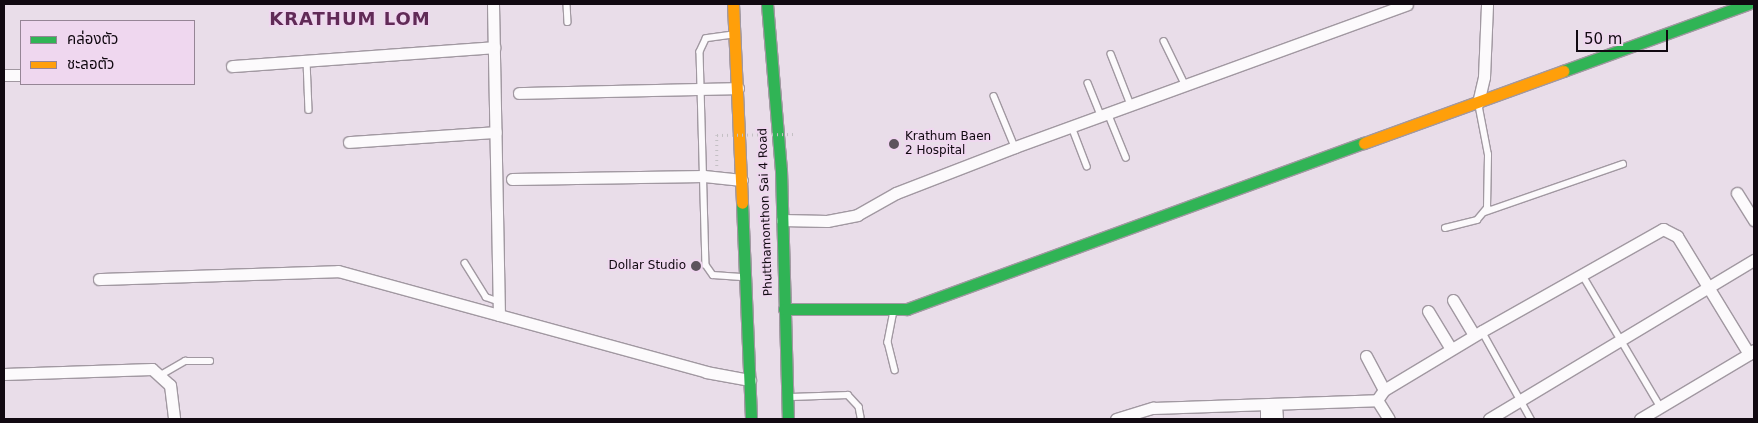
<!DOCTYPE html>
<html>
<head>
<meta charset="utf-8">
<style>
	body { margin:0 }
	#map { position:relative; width:1758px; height:423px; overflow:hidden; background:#e9dde9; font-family:"DejaVu Sans","Noto Sans Thai",sans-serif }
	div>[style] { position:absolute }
	.path>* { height:2.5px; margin-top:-1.25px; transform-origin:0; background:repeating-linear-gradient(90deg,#c4c0c4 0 1px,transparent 0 5px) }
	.roads { filter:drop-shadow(1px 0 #a198a1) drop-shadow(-1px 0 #a198a1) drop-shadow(0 1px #a198a1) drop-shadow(0 -1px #a198a1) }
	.lane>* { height:5.5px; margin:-2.75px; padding:0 2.75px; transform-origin:2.75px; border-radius:2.75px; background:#fcfafc }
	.street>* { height:11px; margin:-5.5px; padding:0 5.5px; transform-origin:5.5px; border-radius:5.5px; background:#fcfafc }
	.fast>* { height:11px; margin:-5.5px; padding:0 5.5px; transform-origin:5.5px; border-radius:5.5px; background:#30b455 }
	.slow>* { height:11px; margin:-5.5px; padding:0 5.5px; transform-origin:5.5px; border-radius:5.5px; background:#ff9f0a }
	.path-bridge>* { height:2.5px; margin-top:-1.25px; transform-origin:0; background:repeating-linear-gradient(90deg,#c4c0c4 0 1px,transparent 0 5px) }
	.dots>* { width:14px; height:14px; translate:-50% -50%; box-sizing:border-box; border:2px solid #efd7ef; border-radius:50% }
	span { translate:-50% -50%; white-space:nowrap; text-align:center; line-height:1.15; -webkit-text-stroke:4px #efd7ef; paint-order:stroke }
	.poi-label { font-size:12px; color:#110911 }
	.left { translate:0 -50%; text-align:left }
	.right { translate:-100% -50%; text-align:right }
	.street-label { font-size:12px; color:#110911 }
	.district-label { font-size:18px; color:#612a57; font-weight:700; letter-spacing:1px }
	.frame { position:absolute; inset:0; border:5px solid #110911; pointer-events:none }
	.legend { position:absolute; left:20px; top:20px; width:175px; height:65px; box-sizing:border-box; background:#efd7ef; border:1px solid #968596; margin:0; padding:6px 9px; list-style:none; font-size:15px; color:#110911 }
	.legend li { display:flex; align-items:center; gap:10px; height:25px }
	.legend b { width:25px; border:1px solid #968596 }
	.scale { position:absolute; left:1576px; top:30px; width:92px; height:22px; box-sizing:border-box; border:2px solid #110911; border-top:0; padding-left:6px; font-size:15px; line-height:18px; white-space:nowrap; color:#110911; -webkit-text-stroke:4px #efd7ef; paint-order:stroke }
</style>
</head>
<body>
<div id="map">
	<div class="path">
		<div style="left:717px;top:135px;width:31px;rotate:90deg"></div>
	</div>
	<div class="roads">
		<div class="lane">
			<div style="left:567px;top:4px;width:18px;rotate:87deg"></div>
			<div style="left:733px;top:35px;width:27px;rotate:172deg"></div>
			<div style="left:706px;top:39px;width:14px;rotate:115deg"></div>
			<div style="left:700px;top:52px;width:213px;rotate:88.4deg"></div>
			<div style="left:706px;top:265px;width:12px;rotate:55deg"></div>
			<div style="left:713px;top:275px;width:28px;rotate:4deg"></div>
			<div style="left:1164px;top:41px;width:48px;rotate:64deg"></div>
			<div style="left:1111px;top:54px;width:55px;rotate:68.6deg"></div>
			<div style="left:307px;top:61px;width:49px;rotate:87.7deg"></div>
			<div style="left:1088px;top:83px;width:35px;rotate:68deg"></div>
			<div style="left:994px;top:96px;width:55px;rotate:67.6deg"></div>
			<div style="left:1108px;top:113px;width:48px;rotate:67.8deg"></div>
			<div style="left:1072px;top:127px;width:42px;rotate:69deg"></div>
			<div style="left:1485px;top:212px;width:146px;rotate:-19.2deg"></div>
			<div style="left:1445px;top:228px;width:33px;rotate:-14deg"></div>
			<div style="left:1477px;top:220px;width:16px;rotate:-50deg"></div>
			<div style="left:1487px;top:208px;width:53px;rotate:-88.9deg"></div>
			<div style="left:1488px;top:155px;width:53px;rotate:-100.9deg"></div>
			<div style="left:465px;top:263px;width:40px;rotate:58deg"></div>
			<div style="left:486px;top:297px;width:15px;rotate:20deg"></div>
			<div style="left:1582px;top:274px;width:153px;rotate:59.4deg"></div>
			<div style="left:894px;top:311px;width:32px;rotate:101deg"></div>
			<div style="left:888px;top:342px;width:29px;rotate:76deg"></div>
			<div style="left:1482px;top:331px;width:101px;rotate:60.9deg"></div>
			<div style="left:161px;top:375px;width:28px;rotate:-30deg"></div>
			<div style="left:185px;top:361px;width:25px"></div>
			<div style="left:791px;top:397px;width:57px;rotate:-2deg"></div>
			<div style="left:848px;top:395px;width:16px;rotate:47deg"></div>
			<div style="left:859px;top:407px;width:10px;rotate:79deg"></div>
		</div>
		<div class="street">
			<div style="left:493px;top:4px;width:311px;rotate:88.9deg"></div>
			<div style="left:232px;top:66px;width:263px;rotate:-4.1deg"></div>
			<div style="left:4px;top:75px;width:17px"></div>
			<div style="left:519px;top:93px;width:219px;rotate:-1.3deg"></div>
			<div style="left:1478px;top:103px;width:27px;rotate:-77deg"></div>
			<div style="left:1484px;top:77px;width:73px;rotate:-87.6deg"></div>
			<div style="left:349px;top:142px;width:147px;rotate:-3.9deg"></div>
			<div style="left:512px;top:179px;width:192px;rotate:-0.9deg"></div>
			<div style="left:704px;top:176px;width:38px;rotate:6deg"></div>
			<div style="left:1737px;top:193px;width:32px;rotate:58deg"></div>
			<div style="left:782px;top:220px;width:45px;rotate:1.3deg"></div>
			<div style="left:827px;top:221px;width:31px;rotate:-11deg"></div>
			<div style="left:857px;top:215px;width:45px;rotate:-29.4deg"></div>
			<div style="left:896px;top:193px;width:128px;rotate:-21.1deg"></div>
			<div style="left:1015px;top:147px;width:417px;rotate:-20deg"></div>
			<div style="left:99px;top:279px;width:239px;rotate:-1.9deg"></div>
			<div style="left:338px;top:271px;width:382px;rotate:15.3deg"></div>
			<div style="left:706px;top:372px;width:45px;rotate:10.3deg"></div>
			<div style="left:1453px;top:300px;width:41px;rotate:59deg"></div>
			<div style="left:1428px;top:311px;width:44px;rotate:58.8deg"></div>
			<div style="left:1366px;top:356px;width:38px;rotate:62deg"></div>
			<div style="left:4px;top:374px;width:148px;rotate:-1.9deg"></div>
			<div style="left:152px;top:369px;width:24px;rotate:42deg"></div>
			<div style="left:170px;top:385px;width:34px;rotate:83deg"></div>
			<div style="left:1377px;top:400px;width:12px;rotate:-55deg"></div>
			<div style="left:1384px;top:390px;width:114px;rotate:-31deg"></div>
			<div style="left:1482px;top:331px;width:208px;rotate:-29.4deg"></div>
			<div style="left:1663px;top:229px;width:16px;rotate:27deg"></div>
			<div style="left:1677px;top:236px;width:138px;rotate:58.6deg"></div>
			<div style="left:1749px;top:354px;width:6px;rotate:-39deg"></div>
			<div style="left:1266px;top:405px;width:14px;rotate:90deg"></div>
			<div style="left:1276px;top:405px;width:14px;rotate:86deg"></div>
			<div style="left:1116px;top:419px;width:39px;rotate:-17deg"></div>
			<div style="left:1153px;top:408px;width:224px;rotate:-2deg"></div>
			<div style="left:1377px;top:400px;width:22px;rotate:58deg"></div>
			<div style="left:1489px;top:419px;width:309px;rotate:-31deg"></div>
			<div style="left:1640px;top:419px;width:127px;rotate:-30.8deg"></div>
		</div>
		<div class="fast">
			<div style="left:767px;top:4px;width:167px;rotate:85.2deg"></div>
			<div style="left:781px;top:170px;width:249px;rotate:88.4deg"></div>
			<div style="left:1563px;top:71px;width:197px;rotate:-19.9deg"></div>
			<div style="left:742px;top:203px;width:216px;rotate:87.6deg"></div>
			<div style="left:784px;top:309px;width:123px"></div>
			<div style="left:907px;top:309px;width:486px;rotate:-20deg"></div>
		</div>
		<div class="slow">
			<div style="left:733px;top:4px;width:199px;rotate:87.4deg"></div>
			<div style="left:1364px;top:143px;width:212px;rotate:-19.9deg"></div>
		</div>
	</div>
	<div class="path-bridge">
		<div style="left:717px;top:135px;width:77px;rotate:-0.7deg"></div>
	</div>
	<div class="dots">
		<div style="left:894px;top:144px;background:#5d535d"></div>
		<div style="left:696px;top:266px;background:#5d535d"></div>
	</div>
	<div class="poi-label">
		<span class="left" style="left:905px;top:144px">Krathum Baen<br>2 Hospital</span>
		<span class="right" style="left:686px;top:266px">Dollar Studio</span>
	</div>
	<div class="street-label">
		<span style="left:766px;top:212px;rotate:-92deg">Phutthamonthon Sai 4 Road</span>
	</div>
	<div class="district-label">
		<span style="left:350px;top:19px">KRATHUM LOM</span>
	</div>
	<div class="frame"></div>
	<ul class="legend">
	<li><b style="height:6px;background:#30b455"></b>คล่องตัว</li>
	<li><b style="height:6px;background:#ff9f0a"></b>ชะลอตัว</li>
	</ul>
	<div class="scale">50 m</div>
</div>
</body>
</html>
